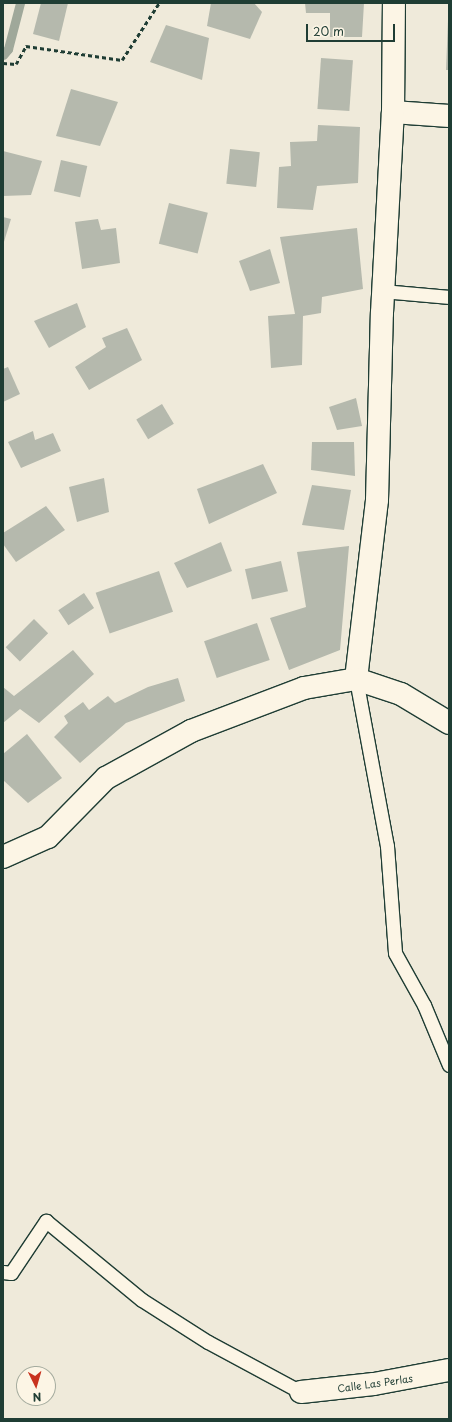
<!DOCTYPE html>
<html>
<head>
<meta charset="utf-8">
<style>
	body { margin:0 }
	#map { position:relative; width:452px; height:1422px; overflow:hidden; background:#efeada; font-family:"Playpen Sans",sans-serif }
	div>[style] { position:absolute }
	.stream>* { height:9px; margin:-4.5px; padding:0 4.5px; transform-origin:4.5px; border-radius:4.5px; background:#9fa89a }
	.building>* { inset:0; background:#b5b9ad; transform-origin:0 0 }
	.path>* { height:2.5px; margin-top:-1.25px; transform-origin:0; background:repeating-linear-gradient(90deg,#1f3d34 0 4px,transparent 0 7px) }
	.roads { filter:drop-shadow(1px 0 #1f3d34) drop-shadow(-1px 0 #1f3d34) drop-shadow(0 1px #1f3d34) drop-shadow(0 -1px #1f3d34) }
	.lane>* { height:13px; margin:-6.5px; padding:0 6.5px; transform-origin:6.5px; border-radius:6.5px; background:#fcf5e5 }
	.street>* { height:22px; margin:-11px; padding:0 11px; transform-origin:11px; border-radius:11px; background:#fcf5e5 }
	span { translate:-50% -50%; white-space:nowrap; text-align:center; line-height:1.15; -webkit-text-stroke:4px #fcf5e5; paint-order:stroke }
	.street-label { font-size:10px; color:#1f3d34 }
	.frame { position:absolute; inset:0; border:4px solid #1f3d34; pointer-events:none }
	.north { position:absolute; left:16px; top:1366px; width:40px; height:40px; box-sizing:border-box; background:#fcf5e5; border:1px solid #a4ab9e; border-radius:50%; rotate:175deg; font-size:11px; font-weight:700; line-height:16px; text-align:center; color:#1f3d34 }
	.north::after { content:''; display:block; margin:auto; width:14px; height:18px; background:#c8321e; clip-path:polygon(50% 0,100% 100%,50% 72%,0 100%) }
	.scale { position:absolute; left:306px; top:24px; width:89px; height:18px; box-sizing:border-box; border:2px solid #1f3d34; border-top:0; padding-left:5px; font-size:12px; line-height:14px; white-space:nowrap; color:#1f3d34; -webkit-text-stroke:3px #fcf5e5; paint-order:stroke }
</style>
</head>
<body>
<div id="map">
	<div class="stream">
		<div style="left:3px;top:55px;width:8px;rotate:-50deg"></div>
		<div style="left:8px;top:49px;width:48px;rotate:-75.4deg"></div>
	</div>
	<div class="building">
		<div style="clip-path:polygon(41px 3px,68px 3px,59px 41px,33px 34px)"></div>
		<div style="clip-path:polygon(211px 3px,254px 3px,262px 12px,250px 39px,207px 26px)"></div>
		<div style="clip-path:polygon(305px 3px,364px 3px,362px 37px,330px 37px,330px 13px,306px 13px)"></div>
		<div style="clip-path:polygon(448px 20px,449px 70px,446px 70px)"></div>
		<div style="clip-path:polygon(166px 25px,209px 38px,202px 80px,150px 62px)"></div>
		<div style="left:321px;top:58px;width:32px;height:51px;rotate:4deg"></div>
		<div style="clip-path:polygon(71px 89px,118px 102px,100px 146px,56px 136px)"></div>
		<div style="clip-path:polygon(318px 125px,360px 127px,358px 183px,317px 186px,313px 210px,277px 208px,279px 167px,291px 166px,290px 142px,317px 141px)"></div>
		<div style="left:230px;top:149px;width:30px;height:35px;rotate:6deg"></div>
		<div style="clip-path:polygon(3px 151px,42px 161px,31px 195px,3px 196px)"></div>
		<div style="left:61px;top:160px;width:27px;height:32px;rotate:13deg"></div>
		<div style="left:169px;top:203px;width:40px;height:42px;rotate:14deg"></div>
		<div style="clip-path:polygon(3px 217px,11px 219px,3px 245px)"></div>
		<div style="clip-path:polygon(98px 219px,101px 230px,116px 228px,120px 263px,82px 269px,75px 222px)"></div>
		<div style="clip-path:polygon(357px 228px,363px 289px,322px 297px,321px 313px,303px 316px,302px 365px,271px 368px,268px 316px,295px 314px,280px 237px)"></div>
		<div style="clip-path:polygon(270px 249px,280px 283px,250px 291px,239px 261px)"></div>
		<div style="clip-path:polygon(77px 303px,86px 327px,49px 348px,34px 321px)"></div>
		<div style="clip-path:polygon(127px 328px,142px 360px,89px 390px,75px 367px,106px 347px,102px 338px)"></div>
		<div style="clip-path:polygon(8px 367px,20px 394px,3px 402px,3px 369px)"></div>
		<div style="clip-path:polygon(356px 398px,362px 426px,337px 430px,329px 407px)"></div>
		<div style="left:162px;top:404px;width:23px;height:30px;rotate:59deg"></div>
		<div style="clip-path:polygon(33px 431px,35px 440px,53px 433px,61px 451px,21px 468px,8px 442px)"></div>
		<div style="clip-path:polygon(312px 442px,354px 442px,355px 476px,311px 470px)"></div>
		<div style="clip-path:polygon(263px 464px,277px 493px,209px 524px,197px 489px)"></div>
		<div style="clip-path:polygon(104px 478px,109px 512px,77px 522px,69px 487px)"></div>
		<div style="clip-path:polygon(312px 485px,351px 490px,344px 530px,302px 525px)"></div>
		<div style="clip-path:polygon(46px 506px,65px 530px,16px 562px,3px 544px,3px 533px)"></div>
		<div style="clip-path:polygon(221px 542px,232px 571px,187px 588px,174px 563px)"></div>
		<div style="clip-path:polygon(349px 546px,340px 650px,289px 670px,270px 618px,306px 607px,297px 552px)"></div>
		<div style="left:281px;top:561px;width:31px;height:37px;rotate:77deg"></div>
		<div style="left:159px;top:571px;width:43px;height:67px;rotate:71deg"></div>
		<div style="left:84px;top:593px;width:18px;height:31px;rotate:56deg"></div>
		<div style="left:34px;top:619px;width:20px;height:40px;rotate:45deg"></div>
		<div style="left:257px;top:623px;width:39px;height:56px;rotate:71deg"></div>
		<div style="clip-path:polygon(73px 650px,94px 674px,39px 723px,20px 709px,3px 723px,3px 687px,14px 696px)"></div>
		<div style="clip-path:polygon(178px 678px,185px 701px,126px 723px,80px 763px,54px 737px,68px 723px,64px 716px,83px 702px,89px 710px,108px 696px,115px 703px,148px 687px)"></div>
		<div style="clip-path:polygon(27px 734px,62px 778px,28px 803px,3px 780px,3px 754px)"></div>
	</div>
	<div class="path">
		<div style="left:3px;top:63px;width:13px;rotate:4deg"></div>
		<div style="left:16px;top:64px;width:21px;rotate:-61deg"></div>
		<div style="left:26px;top:46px;width:97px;rotate:8.3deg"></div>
		<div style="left:122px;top:60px;width:68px;rotate:-57deg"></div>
	</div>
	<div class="roads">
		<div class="lane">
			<div style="left:383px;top:291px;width:66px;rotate:5.2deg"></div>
			<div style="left:356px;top:679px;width:170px;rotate:79.5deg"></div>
			<div style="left:387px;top:846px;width:107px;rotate:85.7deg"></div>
			<div style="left:395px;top:953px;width:60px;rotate:60.9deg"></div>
			<div style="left:424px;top:1005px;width:65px;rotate:67.4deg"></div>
			<div style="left:3px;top:1272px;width:8px;rotate:7deg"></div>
			<div style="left:11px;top:1273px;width:63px;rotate:-56.1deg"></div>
			<div style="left:46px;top:1221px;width:124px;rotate:39.5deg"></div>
			<div style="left:142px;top:1300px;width:78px;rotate:32.5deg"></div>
			<div style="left:208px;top:1342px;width:106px;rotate:28.3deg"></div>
		</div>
		<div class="street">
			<div style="left:393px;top:112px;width:56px;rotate:4.1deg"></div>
			<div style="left:356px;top:679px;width:180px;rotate:-83.3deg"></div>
			<div style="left:377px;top:500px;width:187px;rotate:-88.5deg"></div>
			<div style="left:382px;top:313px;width:201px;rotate:-86.9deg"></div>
			<div style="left:393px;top:112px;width:109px;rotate:-89.5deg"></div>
			<div style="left:3px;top:857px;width:49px;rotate:-24deg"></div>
			<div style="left:48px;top:837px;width:83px;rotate:-45.5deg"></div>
			<div style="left:106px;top:778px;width:97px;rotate:-28.9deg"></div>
			<div style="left:191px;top:731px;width:121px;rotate:-20.8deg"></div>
			<div style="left:304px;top:688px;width:53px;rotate:-9.8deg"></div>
			<div style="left:356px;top:679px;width:47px;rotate:18.4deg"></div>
			<div style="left:401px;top:694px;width:56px;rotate:31.1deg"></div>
			<div style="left:301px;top:1392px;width:73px;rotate:-6.3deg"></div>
			<div style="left:374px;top:1384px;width:76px;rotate:-10.6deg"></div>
		</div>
	</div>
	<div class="street-label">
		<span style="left:375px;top:1383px;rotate:-8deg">Calle Las Perlas</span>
	</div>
	<div class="frame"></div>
	<div class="north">N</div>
	<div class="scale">20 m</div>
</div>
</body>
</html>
